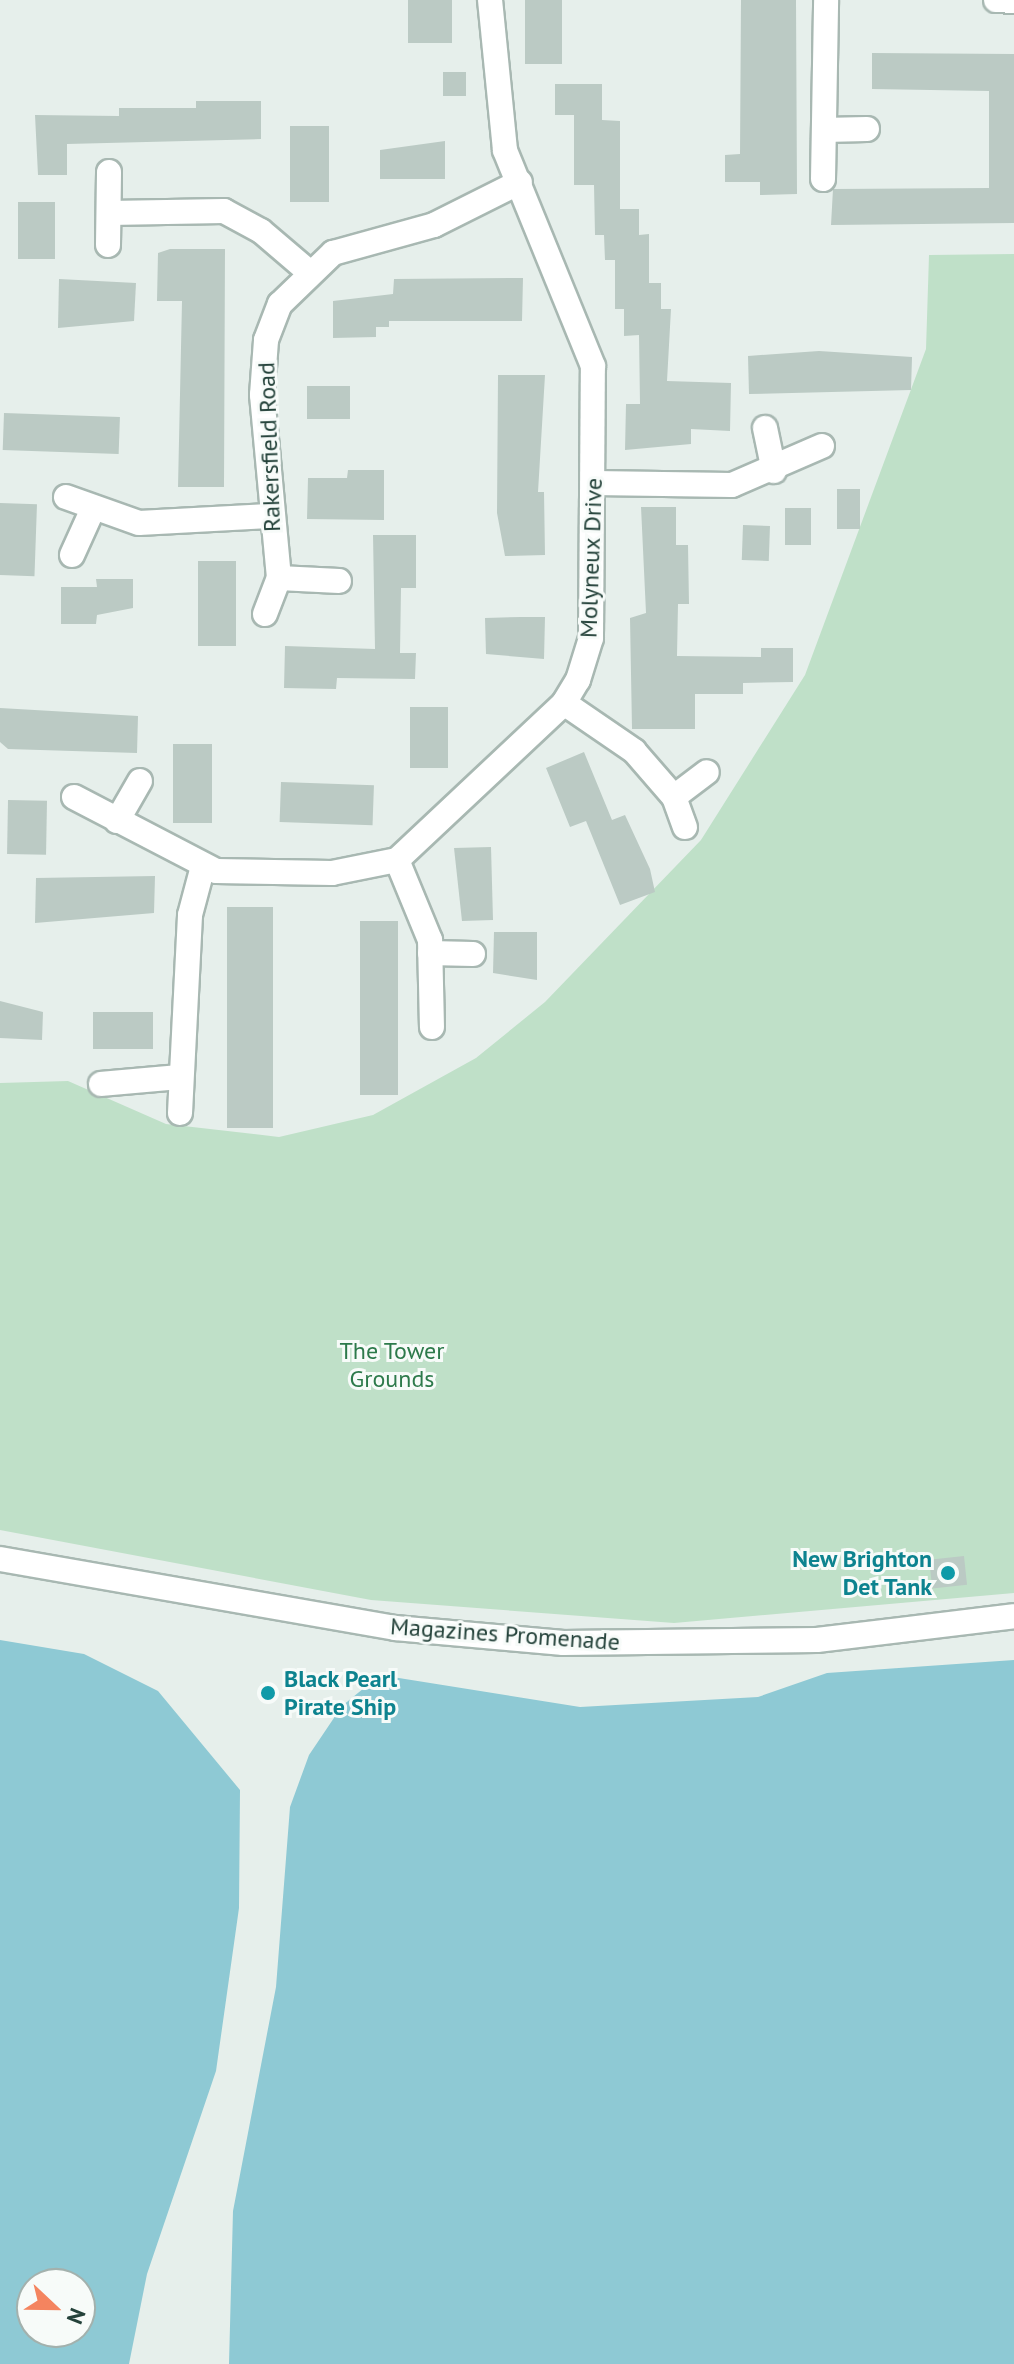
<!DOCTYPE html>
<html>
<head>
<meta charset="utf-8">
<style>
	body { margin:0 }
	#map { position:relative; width:1014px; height:2364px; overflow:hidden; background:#e6efeb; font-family:"PT Sans",sans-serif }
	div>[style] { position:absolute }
	.green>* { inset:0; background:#bfe0c8 }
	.water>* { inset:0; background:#8ec9d4 }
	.building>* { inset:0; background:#bbcac4; transform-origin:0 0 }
	.roads { filter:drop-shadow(2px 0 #a8b8b2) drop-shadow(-2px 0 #a8b8b2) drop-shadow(0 2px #a8b8b2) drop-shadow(0 -2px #a8b8b2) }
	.pedestrian>* { height:24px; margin:-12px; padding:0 12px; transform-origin:12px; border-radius:12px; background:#fff }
	.minor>* { height:24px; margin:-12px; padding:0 12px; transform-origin:12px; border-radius:12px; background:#fff }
	.dots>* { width:22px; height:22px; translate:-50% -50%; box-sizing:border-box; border:4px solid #f7fbf9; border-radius:50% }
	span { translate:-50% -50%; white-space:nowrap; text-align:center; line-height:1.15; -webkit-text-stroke:6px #f7fbf9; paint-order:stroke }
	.street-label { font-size:24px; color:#24423a }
	.park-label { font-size:24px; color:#2d7a4b }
	.culture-label { font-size:24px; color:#0d838f; font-weight:700 }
	.right { translate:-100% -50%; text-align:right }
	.left { translate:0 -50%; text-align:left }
	.north { position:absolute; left:16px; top:2268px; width:80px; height:80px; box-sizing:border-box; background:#f7fbf9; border:2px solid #a3b1ad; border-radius:50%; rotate:112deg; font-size:22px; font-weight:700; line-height:32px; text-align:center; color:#24423a }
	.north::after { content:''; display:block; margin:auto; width:28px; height:36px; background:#f4845f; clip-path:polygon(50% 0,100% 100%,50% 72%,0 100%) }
</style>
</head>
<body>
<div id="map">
	<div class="green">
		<div style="clip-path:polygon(1014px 254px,1014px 1593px,674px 1623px,371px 1600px,0 1530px,0 1083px,68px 1081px,166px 1124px,279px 1137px,373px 1115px,476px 1058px,545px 1002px,701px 840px,805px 675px,926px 349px,929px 255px)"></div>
	</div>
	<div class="water">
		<div style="clip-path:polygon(evenodd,0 1640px,84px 1654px,158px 1691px,240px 1790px,239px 1908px,216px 2071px,147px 2274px,129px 2364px,0 2364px,0 1640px,80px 2284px,80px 2332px,32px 2332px,32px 2284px,80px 2284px)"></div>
		<div style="clip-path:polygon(1014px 1660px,1014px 2364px,229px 2364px,233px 2211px,276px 1987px,290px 1807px,309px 1755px,342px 1706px,380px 1675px,580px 1707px,758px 1697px,827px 1673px)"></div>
	</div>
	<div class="building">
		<div style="left:408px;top:0;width:44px;height:43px"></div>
		<div style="left:525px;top:0;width:37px;height:64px"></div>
		<div style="clip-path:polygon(741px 0,796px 0,797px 194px,760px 195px,760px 182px,725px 182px,725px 155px,740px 154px)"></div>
		<div style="clip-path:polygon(872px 53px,1014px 54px,1014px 223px,831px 225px,833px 189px,989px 188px,989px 91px,872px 89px)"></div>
		<div style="left:443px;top:72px;width:23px;height:24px"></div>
		<div style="clip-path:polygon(555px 84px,602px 84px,602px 120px,620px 121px,620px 209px,639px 209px,639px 235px,649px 234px,649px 283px,661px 283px,661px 309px,671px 309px,667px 381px,731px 383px,730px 431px,691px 429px,691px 444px,625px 450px,626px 404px,640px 404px,639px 335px,624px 336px,624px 309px,615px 309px,615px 260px,605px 260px,604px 235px,595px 235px,594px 185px,574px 185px,574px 115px,555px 115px)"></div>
		<div style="clip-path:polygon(196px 101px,261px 101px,261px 139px,67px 144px,67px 175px,38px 175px,35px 115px,119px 116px,119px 108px,196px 108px)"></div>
		<div style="left:290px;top:126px;width:39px;height:76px"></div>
		<div style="clip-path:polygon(445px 141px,445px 179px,380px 179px,380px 150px)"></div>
		<div style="left:18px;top:202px;width:37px;height:57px"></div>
		<div style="clip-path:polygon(170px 249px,225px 249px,224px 487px,178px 487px,182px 301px,157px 301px,158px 253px)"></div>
		<div style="clip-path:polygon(523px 278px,522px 321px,389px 321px,389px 327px,376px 327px,376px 337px,333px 338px,333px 301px,393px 294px,394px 279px)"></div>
		<div style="clip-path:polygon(59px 279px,136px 283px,134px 321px,58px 328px)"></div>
		<div style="clip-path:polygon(819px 351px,912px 357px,911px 390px,749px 394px,748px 356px)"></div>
		<div style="clip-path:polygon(498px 375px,545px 375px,538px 492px,544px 492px,545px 555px,505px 556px,497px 513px)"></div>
		<div style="left:307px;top:386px;width:43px;height:33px"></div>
		<div style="left:4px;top:413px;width:116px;height:37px;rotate:2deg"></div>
		<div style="clip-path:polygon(348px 470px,384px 470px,384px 520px,307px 519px,308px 478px,347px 478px)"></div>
		<div style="left:837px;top:489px;width:23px;height:40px"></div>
		<div style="left:0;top:503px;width:37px;height:72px;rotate:2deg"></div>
		<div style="clip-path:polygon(641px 507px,676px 507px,676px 545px,688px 545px,689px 604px,678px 604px,677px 656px,761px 657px,761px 648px,793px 648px,793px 682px,743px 683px,743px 694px,695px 694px,695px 729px,632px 729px,630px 618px,646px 613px)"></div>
		<div style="left:785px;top:508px;width:26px;height:37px"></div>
		<div style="left:743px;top:525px;width:27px;height:35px;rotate:2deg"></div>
		<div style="clip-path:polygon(373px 535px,416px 535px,416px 588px,401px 588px,400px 653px,416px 653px,415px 679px,337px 678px,336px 689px,284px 688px,285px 646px,375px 649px)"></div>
		<div style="left:198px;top:561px;width:38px;height:85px"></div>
		<div style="clip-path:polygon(96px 579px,133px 579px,133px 608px,97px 615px,96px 624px,61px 624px,61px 587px,97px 587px)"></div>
		<div style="clip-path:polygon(521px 617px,545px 617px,544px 659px,486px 654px,485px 618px)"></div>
		<div style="left:410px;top:707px;width:38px;height:61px"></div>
		<div style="clip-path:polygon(0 708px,138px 716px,137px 753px,8px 749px,0 742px)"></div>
		<div style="left:173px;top:744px;width:39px;height:79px"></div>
		<div style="clip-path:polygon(584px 752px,612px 820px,625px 815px,650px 869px,655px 892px,620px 905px,586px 821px,570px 827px,546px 768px)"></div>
		<div style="left:281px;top:782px;width:93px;height:40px;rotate:2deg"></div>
		<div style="left:8px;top:800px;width:39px;height:54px;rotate:1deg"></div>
		<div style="clip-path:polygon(491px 847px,493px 920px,462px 921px,454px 848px)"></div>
		<div style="clip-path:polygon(155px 876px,154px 913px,35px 923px,36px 878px)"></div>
		<div style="left:227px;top:907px;width:46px;height:221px"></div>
		<div style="left:360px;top:921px;width:38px;height:174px"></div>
		<div style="clip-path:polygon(494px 932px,537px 932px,537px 980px,493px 973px)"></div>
		<div style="clip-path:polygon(0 1001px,43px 1012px,42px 1040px,0 1038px)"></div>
		<div style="left:93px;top:1012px;width:60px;height:37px"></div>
		<div style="left:964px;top:1556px;width:29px;height:35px;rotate:84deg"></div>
	</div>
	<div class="roads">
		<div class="pedestrian">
			<div style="left:0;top:1559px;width:401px;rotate:9.9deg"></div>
			<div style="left:395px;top:1628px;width:169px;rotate:5.1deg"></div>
			<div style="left:563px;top:1643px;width:254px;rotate:-0.7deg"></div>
			<div style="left:817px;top:1640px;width:198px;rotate:-6.9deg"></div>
		</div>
		<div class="minor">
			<div style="left:996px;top:0;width:18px;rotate:3deg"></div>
			<div style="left:824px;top:130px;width:43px;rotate:-1.3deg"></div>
			<div style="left:823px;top:179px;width:179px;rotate:-89deg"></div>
			<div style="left:109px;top:213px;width:115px;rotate:-1deg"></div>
			<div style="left:224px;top:211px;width:42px;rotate:28.4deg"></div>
			<div style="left:261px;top:231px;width:63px;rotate:40.5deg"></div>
			<div style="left:108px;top:245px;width:73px;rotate:-89.2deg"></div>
			<div style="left:765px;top:428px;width:44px;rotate:78.2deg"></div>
			<div style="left:594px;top:483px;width:138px;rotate:0.8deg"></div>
			<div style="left:732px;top:485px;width:98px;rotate:-23.4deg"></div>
			<div style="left:66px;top:497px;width:77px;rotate:19.6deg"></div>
			<div style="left:139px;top:523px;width:130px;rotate:-3.1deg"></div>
			<div style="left:72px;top:555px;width:48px;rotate:-65.6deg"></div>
			<div style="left:279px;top:578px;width:60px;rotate:2.9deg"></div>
			<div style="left:265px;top:614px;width:39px;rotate:-69deg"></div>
			<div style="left:279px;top:578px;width:184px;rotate:-95.3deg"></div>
			<div style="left:262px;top:395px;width:55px;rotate:-85.8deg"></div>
			<div style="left:266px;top:340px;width:39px;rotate:-69deg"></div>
			<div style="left:280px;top:304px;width:74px;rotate:-43.9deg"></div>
			<div style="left:333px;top:253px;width:105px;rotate:-15.5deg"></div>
			<div style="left:434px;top:225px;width:96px;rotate:-26.6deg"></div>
			<div style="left:564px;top:703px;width:85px;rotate:34.4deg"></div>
			<div style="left:634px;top:751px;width:61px;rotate:49deg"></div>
			<div style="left:674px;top:797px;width:32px;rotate:70deg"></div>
			<div style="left:74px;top:797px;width:160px;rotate:27.5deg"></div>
			<div style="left:216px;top:871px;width:116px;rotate:1deg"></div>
			<div style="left:332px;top:873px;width:66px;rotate:-11.3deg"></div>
			<div style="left:397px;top:860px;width:229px;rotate:-43.2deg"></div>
			<div style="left:564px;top:703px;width:27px;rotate:-59deg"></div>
			<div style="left:578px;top:680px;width:44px;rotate:-72.8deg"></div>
			<div style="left:591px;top:638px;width:272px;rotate:-89.6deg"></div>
			<div style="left:593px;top:366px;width:233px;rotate:-112.2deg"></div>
			<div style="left:505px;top:150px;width:151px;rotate:-95.7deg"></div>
			<div style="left:674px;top:797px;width:41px;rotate:-37.1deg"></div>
			<div style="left:117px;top:821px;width:46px;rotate:-60.1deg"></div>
			<div style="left:397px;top:860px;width:87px;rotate:67.6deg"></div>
			<div style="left:430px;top:940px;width:87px;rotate:88.7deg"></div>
			<div style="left:430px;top:953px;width:43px;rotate:1.3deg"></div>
			<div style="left:101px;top:1084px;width:78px;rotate:-5.1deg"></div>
			<div style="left:180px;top:1113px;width:198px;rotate:-87.1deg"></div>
			<div style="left:190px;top:915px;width:51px;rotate:-75.1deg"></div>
		</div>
	</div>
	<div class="dots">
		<div style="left:948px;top:1573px;background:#0f9aa8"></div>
		<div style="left:268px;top:1693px;background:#0f9aa8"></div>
	</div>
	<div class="street-label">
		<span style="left:269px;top:447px;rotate:-92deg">Rakersfield Road</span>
		<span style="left:591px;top:558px;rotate:-88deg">Molyneux Drive</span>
		<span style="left:505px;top:1634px;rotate:4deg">Magazines Promenade</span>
	</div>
	<div class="park-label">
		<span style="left:392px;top:1365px">The Tower<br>Grounds</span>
	</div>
	<div class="culture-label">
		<span class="right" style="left:932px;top:1573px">New Brighton<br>Det Tank</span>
		<span class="left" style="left:284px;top:1693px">Black Pearl<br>Pirate Ship</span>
	</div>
	<div class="north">N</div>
</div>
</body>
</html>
